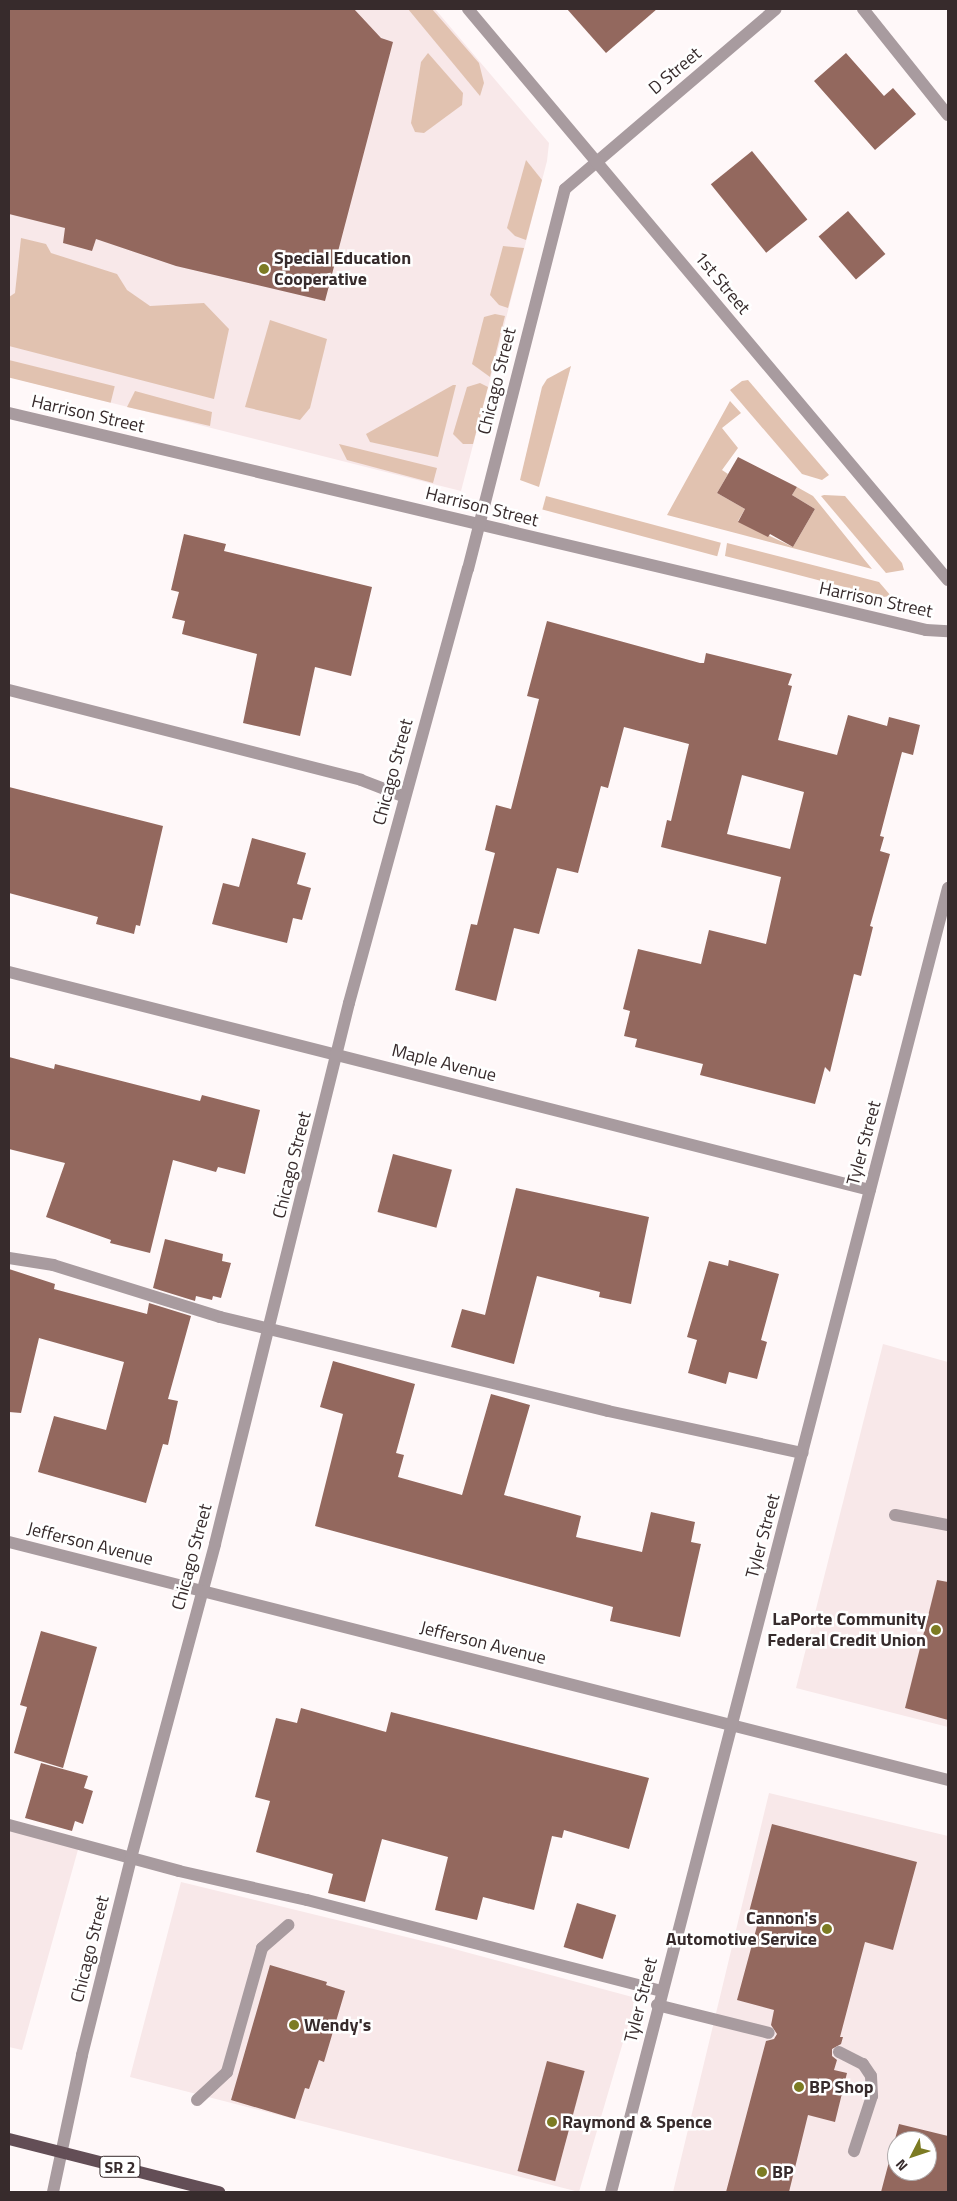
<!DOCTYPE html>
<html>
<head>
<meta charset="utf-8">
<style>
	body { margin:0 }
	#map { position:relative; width:957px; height:2201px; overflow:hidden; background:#fff8f9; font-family:"Titillium Web",sans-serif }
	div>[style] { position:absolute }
	.built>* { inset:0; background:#f8e8e9 }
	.green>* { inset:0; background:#e1c2b0; transform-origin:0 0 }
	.building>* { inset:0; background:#93685e; transform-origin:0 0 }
	.service>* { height:12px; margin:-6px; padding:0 6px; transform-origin:6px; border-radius:6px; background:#a89b9f }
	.minor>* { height:12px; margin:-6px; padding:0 6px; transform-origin:6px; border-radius:6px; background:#a89b9f }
	.tertiary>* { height:12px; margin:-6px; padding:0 6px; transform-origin:6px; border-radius:6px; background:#a89b9f }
	.primary>* { height:12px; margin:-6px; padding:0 6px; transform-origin:6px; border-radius:6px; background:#634e56 }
	.dots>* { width:14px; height:14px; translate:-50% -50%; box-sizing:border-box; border:2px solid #fff; border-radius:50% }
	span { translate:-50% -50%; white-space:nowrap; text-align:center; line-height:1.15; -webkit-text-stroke:5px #fff; paint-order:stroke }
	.shield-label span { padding:1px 4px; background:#fff; border:1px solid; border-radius:4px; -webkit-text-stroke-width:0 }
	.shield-label { font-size:16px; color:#372b2c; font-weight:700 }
	.street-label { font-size:18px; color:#372b2c }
	.poi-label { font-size:18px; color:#372b2c; font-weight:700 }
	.left { translate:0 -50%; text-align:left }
	.right { translate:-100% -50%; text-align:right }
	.frame { position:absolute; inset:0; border:10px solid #372b2c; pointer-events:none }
	.north { position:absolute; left:887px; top:2131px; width:50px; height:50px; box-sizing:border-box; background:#fff; border:1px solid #afaaab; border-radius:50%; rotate:229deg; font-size:14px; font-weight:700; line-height:20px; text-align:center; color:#372b2c }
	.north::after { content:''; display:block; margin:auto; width:18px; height:22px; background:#7c7b23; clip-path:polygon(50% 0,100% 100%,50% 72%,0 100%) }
</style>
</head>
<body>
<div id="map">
	<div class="built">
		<div style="clip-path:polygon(9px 9px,435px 9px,549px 143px,547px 161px,461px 491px,9px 377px)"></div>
		<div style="clip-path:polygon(883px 1344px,948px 1362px,948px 1727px,796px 1688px)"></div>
		<div style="clip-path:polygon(evenodd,769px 1793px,948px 1836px,948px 2192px,673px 2192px,769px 1793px,897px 2141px,927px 2141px,927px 2171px,897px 2171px,897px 2141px)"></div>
		<div style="clip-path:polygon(9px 1826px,79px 1846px,22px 2050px,9px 2047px)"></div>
		<div style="clip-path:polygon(181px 1882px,443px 1946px,636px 1998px,579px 2192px,130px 2077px)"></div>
	</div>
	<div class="green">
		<div style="clip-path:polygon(408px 9px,432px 9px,479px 63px,484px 83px,480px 96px)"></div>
		<div style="clip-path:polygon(428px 53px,463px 93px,462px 105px,424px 133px,415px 132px,411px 123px,421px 62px)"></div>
		<div style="clip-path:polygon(526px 160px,542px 180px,526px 240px,515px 236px,507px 228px)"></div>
		<div style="clip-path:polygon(21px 238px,46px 244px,51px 253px,117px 274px,127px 290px,150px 306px,204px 303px,229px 329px,214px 399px,9px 346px,9px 297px,15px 293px)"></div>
		<div style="clip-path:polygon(503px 246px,524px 248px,508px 308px,499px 305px,490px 295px)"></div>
		<div style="clip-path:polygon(495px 314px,505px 316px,490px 377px,472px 364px,484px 317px)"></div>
		<div style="clip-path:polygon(270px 320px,327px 339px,310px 408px,300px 420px,245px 407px)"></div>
		<div style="left:9px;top:360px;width:109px;height:17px;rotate:14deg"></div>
		<div style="clip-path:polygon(571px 366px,539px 487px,520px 480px,542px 387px,547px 379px)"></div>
		<div style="clip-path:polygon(748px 380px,829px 475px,822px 480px,802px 474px,730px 390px,742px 381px)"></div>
		<div style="clip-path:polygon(480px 383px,488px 387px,473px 444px,463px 444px,453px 434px,467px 387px)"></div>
		<div style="clip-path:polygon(453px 385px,456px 385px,438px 457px,370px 442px,366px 434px)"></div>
		<div style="clip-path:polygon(135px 391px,212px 412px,210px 426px,127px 407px)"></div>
		<div style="clip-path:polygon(730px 401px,741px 413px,722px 428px,738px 448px,722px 470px,728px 474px,717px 493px,745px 509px,738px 521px,793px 547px,815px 509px,792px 495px,797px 487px,813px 496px,872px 569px,667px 515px)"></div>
		<div style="clip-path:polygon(339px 444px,437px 468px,433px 483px,347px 460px)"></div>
		<div style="clip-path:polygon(824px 495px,845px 496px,902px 563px,904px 570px,886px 573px,821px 496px)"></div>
		<div style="left:546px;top:496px;width:181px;height:14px;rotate:15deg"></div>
		<div style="clip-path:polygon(727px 543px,879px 582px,891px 596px,883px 597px,725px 556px)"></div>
	</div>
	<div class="building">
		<div style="clip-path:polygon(9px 9px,354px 9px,381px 38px,393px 42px,325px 301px,176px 266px,96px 239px,92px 251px,63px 243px,65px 228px,9px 214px)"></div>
		<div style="clip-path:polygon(567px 9px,657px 9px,606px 53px)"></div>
		<div style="clip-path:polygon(846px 53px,884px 96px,893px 88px,916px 114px,875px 150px,814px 81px)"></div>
		<div style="left:752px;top:151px;width:88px;height:53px;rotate:51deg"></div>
		<div style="left:848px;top:211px;width:57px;height:39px;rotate:49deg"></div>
		<div style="clip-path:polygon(738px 457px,797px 487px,792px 495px,815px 509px,793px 547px,770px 534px,768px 537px,738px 522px,745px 509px,717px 493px)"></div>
		<div style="clip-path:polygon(184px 534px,226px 544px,224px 551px,372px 587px,351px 676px,315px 667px,300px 736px,243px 723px,257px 654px,182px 634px,185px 621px,172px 618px,179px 592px,171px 590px)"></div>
		<div style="clip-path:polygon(evenodd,547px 621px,700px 663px,704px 663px,706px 653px,792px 674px,788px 685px,792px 686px,778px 740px,837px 755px,848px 715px,887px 726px,889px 717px,920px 725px,913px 755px,902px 752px,880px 836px,884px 837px,880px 851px,890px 854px,870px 926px,873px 927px,861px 976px,854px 974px,830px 1072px,825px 1067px,815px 1104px,700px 1075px,703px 1064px,635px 1047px,637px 1039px,624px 1036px,630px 1011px,623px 1009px,638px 949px,701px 964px,709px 930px,766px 944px,781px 877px,661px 847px,667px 820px,671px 821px,689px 744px,624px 727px,608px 788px,601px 786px,578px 873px,557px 868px,539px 934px,514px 928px,496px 1001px,455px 990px,471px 924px,477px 925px,495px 853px,485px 850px,496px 805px,511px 809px,539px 699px,527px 696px,547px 621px,742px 775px,804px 792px,790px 849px,727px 834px,742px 775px)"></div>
		<div style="clip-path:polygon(9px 787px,163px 826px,140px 926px,136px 925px,134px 934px,96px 924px,98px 917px,9px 893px)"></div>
		<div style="clip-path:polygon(252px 838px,306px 853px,297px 884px,311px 888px,302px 920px,293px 918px,287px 943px,212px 924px,223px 883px,239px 887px)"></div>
		<div style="clip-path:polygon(9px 1057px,54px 1069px,55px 1064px,200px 1101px,202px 1095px,260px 1110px,245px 1174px,218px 1167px,216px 1172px,173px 1160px,150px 1253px,110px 1243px,111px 1240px,46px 1217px,65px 1163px,9px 1149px)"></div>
		<div style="left:393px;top:1154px;width:61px;height:60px;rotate:15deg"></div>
		<div style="clip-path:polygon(516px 1188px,649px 1217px,631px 1304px,599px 1297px,600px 1292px,537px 1276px,514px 1364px,451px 1347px,462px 1309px,485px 1315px)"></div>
		<div style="clip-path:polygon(165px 1239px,223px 1254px,222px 1261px,231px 1263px,221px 1298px,213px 1296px,212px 1300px,196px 1296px,195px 1301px,153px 1288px)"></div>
		<div style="clip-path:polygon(729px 1260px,779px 1274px,761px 1340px,767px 1342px,757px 1379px,729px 1372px,726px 1384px,688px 1373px,697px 1340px,687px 1337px,709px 1261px,728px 1266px)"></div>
		<div style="clip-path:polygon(9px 1269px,55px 1284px,54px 1289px,147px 1314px,149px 1303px,191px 1316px,168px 1399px,178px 1401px,168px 1445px,163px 1444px,146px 1503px,38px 1472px,54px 1416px,106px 1430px,124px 1362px,39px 1338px,21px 1413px,9px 1412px)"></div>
		<div style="clip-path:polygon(333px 1361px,415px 1384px,396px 1453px,404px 1455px,398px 1477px,462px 1495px,491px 1394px,530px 1405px,504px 1495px,581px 1516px,576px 1537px,642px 1552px,651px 1512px,695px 1522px,691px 1542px,701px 1544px,680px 1637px,610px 1621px,613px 1607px,315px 1526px,343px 1414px,320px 1407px)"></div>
		<div style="clip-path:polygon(937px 1580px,948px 1582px,948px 1720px,905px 1708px)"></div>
		<div style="clip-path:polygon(41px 1631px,97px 1647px,63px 1768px,14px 1753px,27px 1707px,20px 1705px)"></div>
		<div style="clip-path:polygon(301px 1708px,386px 1732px,391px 1712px,649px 1778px,629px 1849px,564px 1830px,562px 1838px,552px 1836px,534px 1910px,483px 1897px,477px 1920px,435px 1910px,448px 1857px,382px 1839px,365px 1902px,328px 1893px,333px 1874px,256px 1852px,270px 1801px,255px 1797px,276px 1718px,297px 1723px)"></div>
		<div style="clip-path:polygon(41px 1763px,88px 1776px,84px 1788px,93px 1791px,83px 1824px,75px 1821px,72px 1831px,25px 1818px)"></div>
		<div style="clip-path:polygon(772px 1824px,917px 1862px,893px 1950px,865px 1942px,840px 2037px,843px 2037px,841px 2044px,832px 2049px,832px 2056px,837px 2060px,834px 2070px,847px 2073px,835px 2122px,808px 2115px,789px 2192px,726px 2192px,766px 2041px,774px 2039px,777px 2034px,771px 2025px,774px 2010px,737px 2000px,760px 1915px,749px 1912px)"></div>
		<div style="left:577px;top:1903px;width:41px;height:46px;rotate:17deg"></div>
		<div style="clip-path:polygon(270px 1965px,327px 1982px,326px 1985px,345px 1991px,324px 2062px,319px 2060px,309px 2089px,305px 2088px,295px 2119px,231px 2100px)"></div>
		<div style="left:547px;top:2061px;width:39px;height:114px;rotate:15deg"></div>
		<div style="clip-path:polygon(evenodd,899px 2124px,948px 2136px,948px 2192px,881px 2192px,899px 2124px,897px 2141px,927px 2141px,927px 2171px,897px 2171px,897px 2141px)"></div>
	</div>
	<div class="service">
		<div style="left:863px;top:9px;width:136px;rotate:51.3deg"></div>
		<div style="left:9px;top:690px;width:363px;rotate:14.3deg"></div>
		<div style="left:361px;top:780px;width:47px;rotate:21.1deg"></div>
		<div style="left:9px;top:1258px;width:45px;rotate:9deg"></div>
		<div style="left:53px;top:1265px;width:175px;rotate:17.3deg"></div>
		<div style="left:220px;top:1317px;width:399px;rotate:13.6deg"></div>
		<div style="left:608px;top:1411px;width:199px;rotate:12.2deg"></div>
		<div style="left:895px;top:1515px;width:54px;rotate:10.7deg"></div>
		<div style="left:9px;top:1825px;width:176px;rotate:15.1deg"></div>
		<div style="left:179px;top:1871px;width:131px;rotate:12.8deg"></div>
		<div style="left:307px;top:1900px;width:366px;rotate:14.4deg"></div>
		<div style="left:657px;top:2005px;width:115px;rotate:14deg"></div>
		<div style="left:839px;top:2052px;width:27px;rotate:27deg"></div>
		<div style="left:863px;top:2064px;width:14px;rotate:56deg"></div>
		<div style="left:871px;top:2076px;width:20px;rotate:87deg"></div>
		<div style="left:872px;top:2096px;width:58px;rotate:108.1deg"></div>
		<div style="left:197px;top:2100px;width:41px;rotate:-43deg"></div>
		<div style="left:227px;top:2072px;width:129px;rotate:-74.2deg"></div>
		<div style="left:262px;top:1948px;width:35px;rotate:-41deg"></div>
	</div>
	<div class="minor">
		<div style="left:9px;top:413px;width:942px;rotate:13.31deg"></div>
		<div style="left:926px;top:630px;width:22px;rotate:3deg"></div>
		<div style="left:9px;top:972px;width:888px;rotate:14.21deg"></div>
		<div style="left:53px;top:2192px;width:140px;rotate:-78deg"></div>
		<div style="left:82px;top:2055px;width:203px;rotate:-76deg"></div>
		<div style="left:131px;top:1858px;width:325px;rotate:-75deg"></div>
		<div style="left:215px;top:1544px;width:557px;rotate:-76.09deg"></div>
		<div style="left:349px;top:1003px;width:450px;rotate:-74.7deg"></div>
		<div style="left:468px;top:569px;width:392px;rotate:-75.7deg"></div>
		<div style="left:565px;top:189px;width:277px;rotate:-40.5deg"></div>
	</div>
	<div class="tertiary">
		<div style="left:468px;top:9px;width:746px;rotate:49.95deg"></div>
		<div style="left:9px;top:1542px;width:969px;rotate:14.22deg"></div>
		<div style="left:611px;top:2192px;width:1347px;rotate:-75.51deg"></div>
	</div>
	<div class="primary">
		<div style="left:9px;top:2139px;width:217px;rotate:14.2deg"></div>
	</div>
	<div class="dots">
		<div style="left:264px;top:269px;background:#7c7b23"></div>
		<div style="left:936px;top:1630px;background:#7c7b23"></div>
		<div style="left:827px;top:1929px;background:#7c7b23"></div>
		<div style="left:294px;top:2025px;background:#7c7b23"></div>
		<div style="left:799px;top:2087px;background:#7c7b23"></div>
		<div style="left:552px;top:2122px;background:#7c7b23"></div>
		<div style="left:762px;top:2172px;background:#7c7b23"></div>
	</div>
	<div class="shield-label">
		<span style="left:120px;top:2167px">SR 2</span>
	</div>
	<div class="street-label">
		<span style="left:675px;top:71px;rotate:-40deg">D Street</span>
		<span style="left:722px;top:283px;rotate:50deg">1st Street</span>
		<span style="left:497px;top:381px;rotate:-76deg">Chicago Street</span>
		<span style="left:88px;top:414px;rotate:13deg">Harrison Street</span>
		<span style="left:482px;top:507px;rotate:14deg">Harrison Street</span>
		<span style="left:876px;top:600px;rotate:12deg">Harrison Street</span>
		<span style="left:393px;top:772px;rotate:-75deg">Chicago Street</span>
		<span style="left:444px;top:1063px;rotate:14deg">Maple Avenue</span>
		<span style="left:864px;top:1143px;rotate:-75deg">Tyler Street</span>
		<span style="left:292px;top:1165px;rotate:-76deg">Chicago Street</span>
		<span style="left:763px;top:1536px;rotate:-75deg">Tyler Street</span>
		<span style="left:90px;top:1544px;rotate:14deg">Jefferson Avenue</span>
		<span style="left:192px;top:1557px;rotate:-75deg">Chicago Street</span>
		<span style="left:483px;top:1643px;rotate:14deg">Jefferson Avenue</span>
		<span style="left:90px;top:1949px;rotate:-76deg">Chicago Street</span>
		<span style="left:641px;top:2000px;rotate:-76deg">Tyler Street</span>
	</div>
	<div class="poi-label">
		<span class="left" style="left:274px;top:269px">Special Education<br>Cooperative</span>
		<span class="right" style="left:926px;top:1630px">LaPorte Community<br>Federal Credit Union</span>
		<span class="right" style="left:817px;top:1929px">Cannon's<br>Automotive Service</span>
		<span class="left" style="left:304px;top:2025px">Wendy's</span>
		<span class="left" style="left:809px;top:2087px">BP Shop</span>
		<span class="left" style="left:562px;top:2122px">Raymond &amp; Spence</span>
		<span class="left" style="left:772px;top:2172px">BP</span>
	</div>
	<div class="frame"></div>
	<div class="north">N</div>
</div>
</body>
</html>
